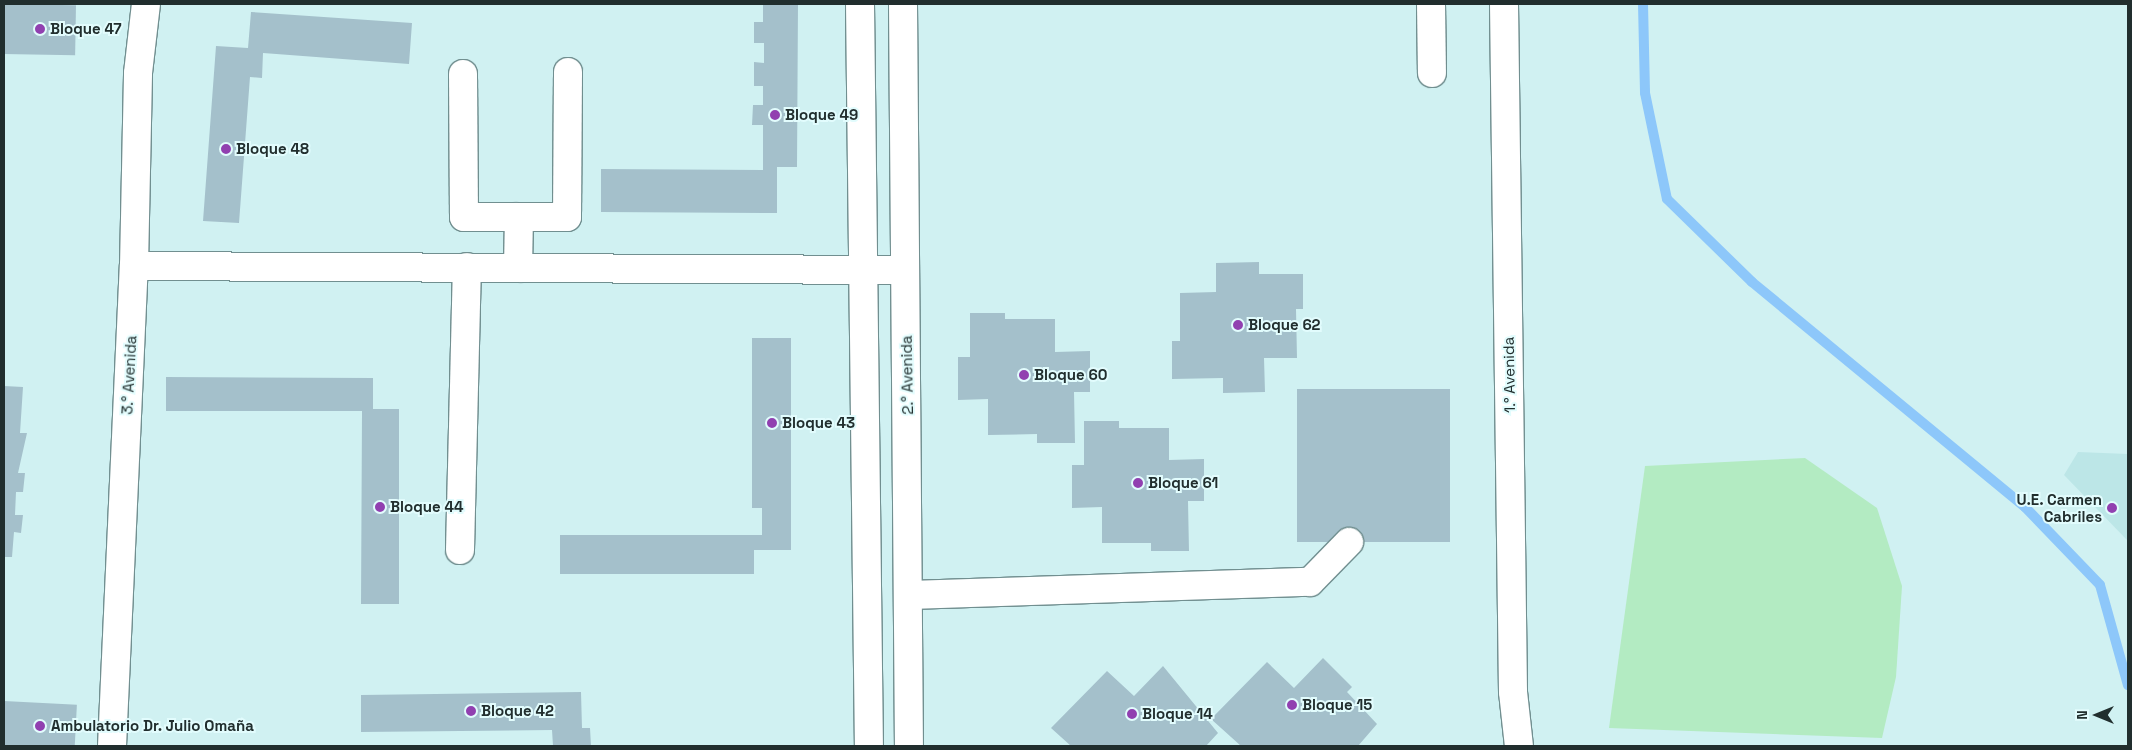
<!DOCTYPE html>
<html>
<head>
<meta charset="utf-8">
<style>
	body { margin:0 }
	#map { position:relative; width:2132px; height:750px; overflow:hidden; background:#d0f1f2; font-family:"Space Grotesk",sans-serif }
	div>[style] { position:absolute }
	.built>* { inset:0; background:#bce6e7 }
	.green>* { inset:0; background:#b3ebc2 }
	.stream>* { height:10px; margin:-5px; padding:0 5px; transform-origin:5px; border-radius:5px; background:#8dc7fa }
	.building>* { inset:0; background:#a4c0cb; transform-origin:0 0 }
	.roads { filter:drop-shadow(1px 0 #718f90) drop-shadow(-1px 0 #718f90) drop-shadow(0 1px #718f90) drop-shadow(0 -1px #718f90) }
	.minor>* { height:28px; margin:-14px; padding:0 14px; transform-origin:14px; border-radius:14px; background:#fff }
	.dots>* { width:14px; height:14px; translate:-50% -50%; box-sizing:border-box; border:2px solid #e2fcfd; border-radius:50% }
	span { translate:-50% -50%; white-space:nowrap; text-align:center; line-height:1.15; -webkit-text-stroke:4px #e2fcfd; paint-order:stroke }
	.poi-label { font-size:15px; color:#212e2e; font-weight:700 }
	.left { translate:0 -50%; text-align:left }
	.right { translate:-100% -50%; text-align:right }
	.street-label { font-size:15px; color:#212e2e }
	.frame { position:absolute; inset:0; border:5px solid #212e2e; pointer-events:none }
	.north { position:absolute; left:2072px; top:690px; width:50px; height:50px; -webkit-text-stroke:4px #e2fcfd; paint-order:stroke; rotate:270deg; font-size:14px; font-weight:700; line-height:20px; text-align:center; color:#212e2e }
	.north::after { content:''; display:block; margin:auto; width:18px; height:22px; background:#212e2e; clip-path:polygon(50% 0,100% 100%,50% 72%,0 100%) }
</style>
</head>
<body>
<div id="map">
	<div class="built">
		<div style="clip-path:polygon(2078px 452px,2128px 454px,2128px 541px,2064px 475px)"></div>
	</div>
	<div class="green">
		<div style="clip-path:polygon(1805px 458px,1877px 508px,1902px 586px,1896px 677px,1882px 738px,1609px 728px,1645px 466px)"></div>
	</div>
	<div class="stream">
		<div style="left:1643px;top:4px;width:89px;rotate:88.7deg"></div>
		<div style="left:1645px;top:93px;width:108px;rotate:78.3deg"></div>
		<div style="left:1667px;top:199px;width:119px;rotate:44.3deg"></div>
		<div style="left:1752px;top:282px;width:354px;rotate:39.5deg"></div>
		<div style="left:2025px;top:507px;width:108px;rotate:46.1deg"></div>
		<div style="left:2100px;top:585px;width:104px;rotate:74.4deg"></div>
	</div>
	<div class="building">
		<div style="left:4px;top:4px;width:72px;height:50px;rotate:1deg"></div>
		<div style="clip-path:polygon(763px 4px,798px 4px,797px 167px,777px 167px,777px 213px,601px 212px,601px 169px,763px 170px,763px 125px,752px 125px,753px 105px,763px 105px,763px 86px,754px 86px,754px 62px,764px 63px,764px 43px,754px 43px,754px 22px,763px 22px)"></div>
		<div style="clip-path:polygon(251px 12px,412px 23px,409px 64px,263px 53px,262px 78px,250px 77px,239px 223px,203px 221px,216px 46px,248px 48px)"></div>
		<div style="clip-path:polygon(1259px 262px,1259px 274px,1303px 274px,1303px 309px,1296px 309px,1297px 358px,1264px 358px,1265px 392px,1223px 393px,1223px 378px,1172px 379px,1172px 341px,1180px 341px,1180px 293px,1216px 292px,1216px 263px)"></div>
		<div style="clip-path:polygon(970px 313px,1005px 313px,1005px 319px,1055px 319px,1055px 352px,1090px 351px,1090px 392px,1074px 392px,1075px 443px,1037px 443px,1037px 434px,988px 435px,988px 399px,958px 400px,958px 357px,970px 357px)"></div>
		<div style="clip-path:polygon(752px 338px,791px 338px,791px 550px,754px 550px,754px 574px,560px 574px,560px 535px,762px 535px,762px 508px,752px 508px)"></div>
		<div style="clip-path:polygon(166px 377px,373px 378px,373px 409px,399px 409px,399px 604px,361px 604px,362px 411px,166px 411px)"></div>
		<div style="clip-path:polygon(4px 386px,23px 387px,20px 433px,27px 433px,18px 473px,25px 473px,23px 492px,16px 492px,15px 515px,23px 515px,21px 533px,14px 532px,12px 557px,4px 557px)"></div>
		<div style="left:1450px;top:389px;width:153px;height:153px;rotate:90deg"></div>
		<div style="clip-path:polygon(1084px 421px,1119px 421px,1119px 428px,1169px 428px,1169px 460px,1204px 459px,1204px 501px,1188px 501px,1189px 551px,1151px 551px,1151px 543px,1102px 543px,1102px 507px,1072px 508px,1072px 465px,1084px 465px)"></div>
		<div style="clip-path:polygon(1323px 658px,1352px 687px,1347px 692px,1377px 724px,1358px 746px,1241px 746px,1211px 719px,1267px 662px,1294px 688px)"></div>
		<div style="clip-path:polygon(1163px 666px,1218px 733px,1206px 746px,1071px 746px,1051px 728px,1107px 671px,1134px 696px)"></div>
		<div style="clip-path:polygon(581px 692px,582px 728px,590px 728px,591px 746px,553px 746px,552px 730px,361px 732px,361px 695px)"></div>
		<div style="left:4px;top:701px;width:73px;height:45px;rotate:3deg"></div>
	</div>
	<div class="roads">
		<div class="minor">
			<div style="left:860px;top:4px;width:742px;rotate:89.31deg"></div>
			<div style="left:903px;top:4px;width:742px;rotate:89.54deg"></div>
			<div style="left:1431px;top:4px;width:69px;rotate:89.2deg"></div>
			<div style="left:1504px;top:4px;width:688px;rotate:89.25deg"></div>
			<div style="left:1513px;top:692px;width:54px;rotate:83.7deg"></div>
			<div style="left:463px;top:74px;width:143px;rotate:89.6deg"></div>
			<div style="left:464px;top:217px;width:103px"></div>
			<div style="left:567px;top:217px;width:145px;rotate:-89.6deg"></div>
			<div style="left:134px;top:266px;width:771px;rotate:0.3deg"></div>
			<div style="left:518px;top:268px;width:51px;rotate:-88.9deg"></div>
			<div style="left:460px;top:550px;width:283px;rotate:-88.6deg"></div>
			<div style="left:909px;top:595px;width:401px;rotate:-1.9deg"></div>
			<div style="left:1310px;top:582px;width:56px;rotate:-45.7deg"></div>
			<div style="left:112px;top:746px;width:481px;rotate:-87.4deg"></div>
			<div style="left:134px;top:266px;width:193px;rotate:-88.8deg"></div>
			<div style="left:138px;top:73px;width:69px;rotate:-83.4deg"></div>
		</div>
	</div>
	<div class="dots">
		<div style="left:40px;top:29px;background:#9140b0"></div>
		<div style="left:775px;top:115px;background:#9140b0"></div>
		<div style="left:226px;top:149px;background:#9140b0"></div>
		<div style="left:1238px;top:325px;background:#9140b0"></div>
		<div style="left:1024px;top:375px;background:#9140b0"></div>
		<div style="left:772px;top:423px;background:#9140b0"></div>
		<div style="left:1138px;top:483px;background:#9140b0"></div>
		<div style="left:380px;top:507px;background:#9140b0"></div>
		<div style="left:2112px;top:508px;background:#9140b0"></div>
		<div style="left:1292px;top:705px;background:#9140b0"></div>
		<div style="left:471px;top:711px;background:#9140b0"></div>
		<div style="left:1132px;top:714px;background:#9140b0"></div>
		<div style="left:40px;top:726px;background:#9140b0"></div>
	</div>
	<div class="poi-label">
		<span class="left" style="left:50px;top:29px">Bloque 47</span>
		<span class="left" style="left:785px;top:115px">Bloque 49</span>
		<span class="left" style="left:236px;top:149px">Bloque 48</span>
		<span class="left" style="left:1248px;top:325px">Bloque 62</span>
		<span class="left" style="left:1034px;top:375px">Bloque 60</span>
		<span class="left" style="left:782px;top:423px">Bloque 43</span>
		<span class="left" style="left:1148px;top:483px">Bloque 61</span>
		<span class="right" style="left:2102px;top:508px">U.E. Carmen<br>Cabriles</span>
		<span class="left" style="left:390px;top:507px">Bloque 44</span>
		<span class="left" style="left:1302px;top:705px">Bloque 15</span>
		<span class="left" style="left:481px;top:711px">Bloque 42</span>
		<span class="left" style="left:1142px;top:714px">Bloque 14</span>
		<span class="left" style="left:51px;top:726px">Ambulatorio Dr. Julio Omaña</span>
	</div>
	<div class="street-label">
		<span style="left:129px;top:375px;rotate:-87deg">3.° Avenida</span>
		<span style="left:907px;top:375px;rotate:-91deg">2.° Avenida</span>
		<span style="left:1509px;top:375px;rotate:-91deg">1.° Avenida</span>
	</div>
	<div class="frame"></div>
	<div class="north">N</div>
</div>
</body>
</html>
